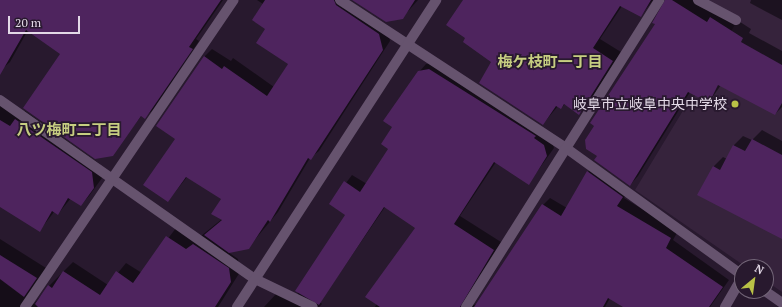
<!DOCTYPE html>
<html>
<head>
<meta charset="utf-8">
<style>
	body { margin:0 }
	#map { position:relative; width:782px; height:307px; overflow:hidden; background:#28192e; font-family:"PT Serif","Noto Sans JP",serif }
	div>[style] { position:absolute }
	.built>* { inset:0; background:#36233c }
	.shadow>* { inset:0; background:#0007 }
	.building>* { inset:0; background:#4e245e }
	.minor>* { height:10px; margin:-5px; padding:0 5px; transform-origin:5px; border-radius:5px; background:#66536e }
	.tertiary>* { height:10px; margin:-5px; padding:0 5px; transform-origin:5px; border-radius:5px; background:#66536e }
	.dots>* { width:11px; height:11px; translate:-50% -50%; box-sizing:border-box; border:2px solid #28192e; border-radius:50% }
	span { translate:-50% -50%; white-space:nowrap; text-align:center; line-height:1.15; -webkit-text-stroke:3.5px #28192e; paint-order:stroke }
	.poi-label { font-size:14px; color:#e3d9e7 }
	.right { translate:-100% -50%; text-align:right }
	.neighbourhood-label { font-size:15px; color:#c7ce81; font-weight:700 }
	.north { position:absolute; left:734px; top:259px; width:40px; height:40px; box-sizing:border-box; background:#28192e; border:1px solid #736678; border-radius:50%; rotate:29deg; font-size:11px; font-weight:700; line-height:16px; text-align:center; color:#e3d9e7 }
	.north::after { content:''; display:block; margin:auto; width:14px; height:18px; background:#b9c146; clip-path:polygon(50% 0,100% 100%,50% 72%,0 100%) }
	.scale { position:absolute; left:8px; top:16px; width:72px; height:18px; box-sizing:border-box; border:2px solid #e3d9e7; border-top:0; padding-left:5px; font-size:12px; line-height:14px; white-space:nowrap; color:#e3d9e7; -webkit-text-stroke:3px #28192e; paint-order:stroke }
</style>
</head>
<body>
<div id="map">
	<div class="built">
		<div style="clip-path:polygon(707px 0,782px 0,782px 292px,766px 281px,766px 267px,746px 267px,635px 190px,739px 18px)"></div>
	</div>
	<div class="shadow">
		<div style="clip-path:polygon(11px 0,223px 0,196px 39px,199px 41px,153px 110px,145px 117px,142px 115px,112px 155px,62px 54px,28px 30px,10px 62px,2px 69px,0 68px,0 18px)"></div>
		<div style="clip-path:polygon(257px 0,341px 0,387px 25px,390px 41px,319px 151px,310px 158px,278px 212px,248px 248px,228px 252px,238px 259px,240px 272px,218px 307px,0 307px,0 239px,46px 268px,28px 300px,34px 304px,49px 286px,73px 262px,108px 285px,126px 263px,142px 273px,176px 228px,196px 240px,222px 219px,223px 198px,187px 177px,168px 201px,177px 139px,204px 57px,212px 49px,231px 61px,233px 58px,274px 87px,289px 63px,267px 29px,263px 4px)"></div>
		<div style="clip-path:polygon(354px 0,418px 0,402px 18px)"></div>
		<div style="clip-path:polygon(464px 0,653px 0,641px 16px,622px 6px,600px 39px,621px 52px,587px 106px,579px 114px,565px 104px,561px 108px,558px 106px,543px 124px,493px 61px,467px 38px)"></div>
		<div style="clip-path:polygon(666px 0,692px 0,715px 14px,720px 9px,751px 29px,749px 33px,782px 51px,782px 107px,775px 114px,721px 85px,709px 102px,690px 92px,638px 176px,630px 185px,657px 24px)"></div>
		<div style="clip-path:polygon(751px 0,782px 0,782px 20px,750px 3px)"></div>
		<div style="clip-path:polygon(437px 63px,551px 138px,554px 148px,529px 183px,496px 162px,460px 216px,501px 242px,467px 296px,469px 306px,477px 304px,543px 205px,550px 198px,567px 208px,588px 172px,595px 165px,629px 189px,624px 198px,678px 231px,673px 240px,729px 280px,710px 307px,625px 307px,610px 298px,605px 307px,375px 307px,416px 227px,385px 207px,320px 302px,322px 304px,319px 307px,264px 307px,276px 294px,295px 297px,299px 292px,346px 215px,330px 204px,352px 175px,367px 184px,390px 149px,394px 127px,419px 72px,426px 64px)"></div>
		<div style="clip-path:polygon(0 98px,22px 114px,25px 111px,100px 164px,102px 178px,89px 196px,81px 205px,71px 198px,58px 214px,54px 212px,40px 230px,0 206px)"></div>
		<div style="clip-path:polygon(762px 130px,782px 141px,782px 238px,713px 167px,723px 157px,727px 159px,734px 145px,743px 136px,752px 140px)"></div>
	</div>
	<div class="building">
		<div style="clip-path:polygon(0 0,221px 0,189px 47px,193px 49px,145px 119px,141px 116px,113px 156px,95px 159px,23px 108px,60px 54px,26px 30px,0 75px)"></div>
		<div style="clip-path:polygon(265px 0,334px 0,336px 5px,379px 34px,383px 50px,311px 160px,308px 158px,270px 222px,268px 220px,249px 249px,229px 253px,204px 235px,222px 220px,211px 214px,221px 199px,186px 177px,168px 202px,143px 185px,175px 139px,156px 126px,204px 56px,222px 69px,224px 66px,267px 96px,288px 64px,256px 43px,265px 29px,252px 20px)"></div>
		<div style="clip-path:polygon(352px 0,415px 0,403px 19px,386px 22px)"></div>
		<div style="clip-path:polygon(463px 0,651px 0,641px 17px,620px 6px,593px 48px,613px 61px,579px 115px,564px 104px,561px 109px,556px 106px,543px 125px,479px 83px,491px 62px,463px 42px,465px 38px,446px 25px)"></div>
		<div style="clip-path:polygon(665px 0,672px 0,707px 22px,710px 17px,743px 38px,741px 42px,782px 65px,782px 103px,775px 115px,718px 85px,709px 103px,688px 92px,630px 186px,594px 160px,597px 156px,586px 149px,585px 140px,594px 126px,590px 123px,655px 24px,652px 23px)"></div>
		<div style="clip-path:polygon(429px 69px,536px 136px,534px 138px,544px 145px,547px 156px,529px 185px,494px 162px,454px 224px,494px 250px,460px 307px,380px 307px,365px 297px,415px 228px,384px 207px,319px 305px,295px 291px,345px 215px,329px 204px,344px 181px,360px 192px,388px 149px,381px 144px,392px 127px,383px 121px,418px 71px)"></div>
		<div style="clip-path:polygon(15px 119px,92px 172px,94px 188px,81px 206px,68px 198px,58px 215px,52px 211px,40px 232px,0 207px,0 120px,10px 126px)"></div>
		<div style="clip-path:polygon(752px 139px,782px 155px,782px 239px,697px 195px,713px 166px,720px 170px,733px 145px,745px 151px)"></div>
		<div style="clip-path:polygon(587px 171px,623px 197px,617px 206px,671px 238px,666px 248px,723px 287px,709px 307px,623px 307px,608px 298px,603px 307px,474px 307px,542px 204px,561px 216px)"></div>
		<div style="clip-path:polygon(166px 236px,186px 249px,193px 244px,229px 268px,231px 282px,215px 307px,38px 307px,35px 304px,48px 285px,52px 288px,63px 271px,100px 295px,116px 271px,133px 283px)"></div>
		<div style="clip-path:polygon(0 255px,37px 278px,24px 297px,0 279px)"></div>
	</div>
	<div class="minor">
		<div style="left:340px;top:0;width:270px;rotate:33.2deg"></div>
		<div style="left:566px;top:148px;width:217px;rotate:35.8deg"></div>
		<div style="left:698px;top:0;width:43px;rotate:27.8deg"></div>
		<div style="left:0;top:100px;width:312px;rotate:35.1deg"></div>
		<div style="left:255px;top:279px;width:64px;rotate:25.8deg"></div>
		<div style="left:765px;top:291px;width:21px;rotate:35deg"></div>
		<div style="left:25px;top:307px;width:371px;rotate:-55.8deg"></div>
		<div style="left:466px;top:307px;width:363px;rotate:-57.8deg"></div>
		<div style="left:725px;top:307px;width:34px;rotate:-60deg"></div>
	</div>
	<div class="tertiary">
		<div style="left:237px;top:307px;width:366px;rotate:-57deg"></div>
	</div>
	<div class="dots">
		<div style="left:735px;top:104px;background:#b9c146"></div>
	</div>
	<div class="poi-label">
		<span class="right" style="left:727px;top:104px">岐阜市立岐阜中央中学校</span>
	</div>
	<div class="neighbourhood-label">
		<span style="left:550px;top:62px">梅ケ枝町一丁目</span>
		<span style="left:69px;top:130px">八ツ梅町二丁目</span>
	</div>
	<div class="north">N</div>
	<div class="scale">20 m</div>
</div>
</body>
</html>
